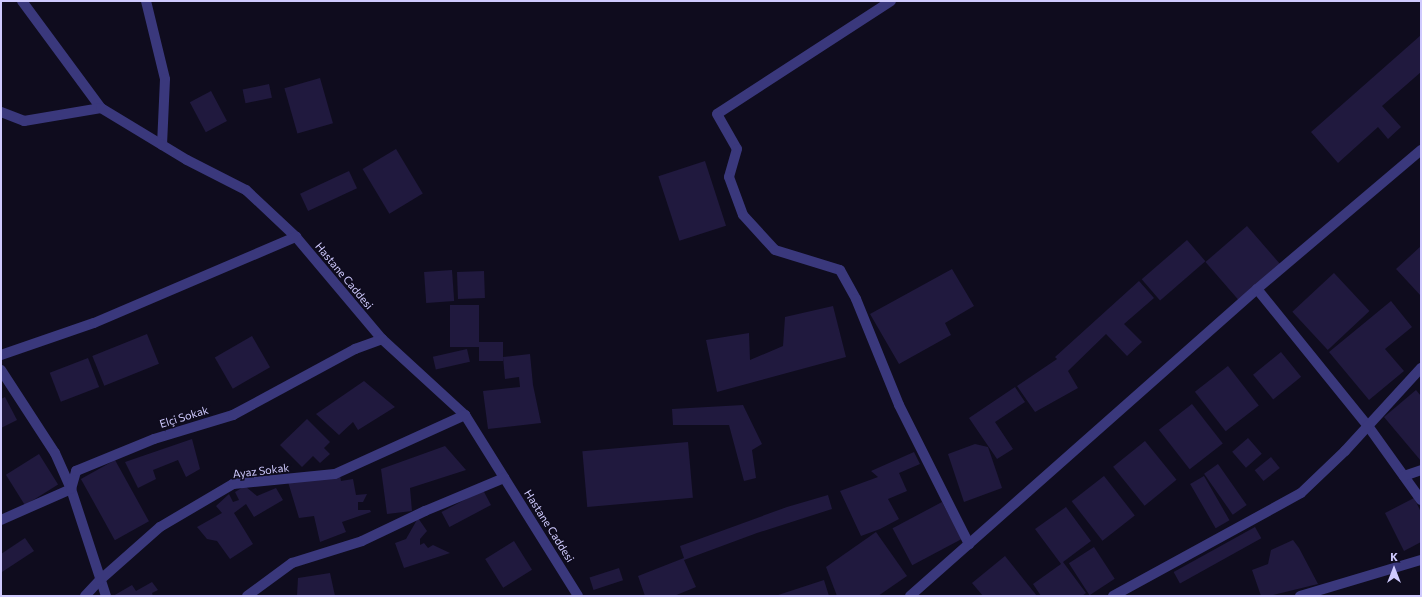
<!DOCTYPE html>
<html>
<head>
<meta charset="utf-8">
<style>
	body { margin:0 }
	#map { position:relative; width:1422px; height:597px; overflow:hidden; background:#0f0c1e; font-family:Commissioner,sans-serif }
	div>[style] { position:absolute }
	.building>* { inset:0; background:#20193e; transform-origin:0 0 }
	.minor>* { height:10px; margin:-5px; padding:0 5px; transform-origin:5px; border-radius:5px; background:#3a387c }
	span { translate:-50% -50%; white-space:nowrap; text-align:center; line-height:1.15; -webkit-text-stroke:3px #0f0c1e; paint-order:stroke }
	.street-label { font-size:11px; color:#cfcafe }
	.frame { position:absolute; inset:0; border:2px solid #cfcafe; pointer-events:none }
	.north { position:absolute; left:1374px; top:549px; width:40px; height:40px; -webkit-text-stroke:3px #0f0c1e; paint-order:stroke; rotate:0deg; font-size:11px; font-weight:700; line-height:16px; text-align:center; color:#cfcafe }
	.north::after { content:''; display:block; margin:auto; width:14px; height:18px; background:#cfcafe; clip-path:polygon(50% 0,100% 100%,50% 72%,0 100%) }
</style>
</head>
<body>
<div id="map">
	<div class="building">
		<div style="clip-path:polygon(1421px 35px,1421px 72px,1382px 106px,1401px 127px,1388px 139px,1378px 127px,1338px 163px,1311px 132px)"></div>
		<div style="left:320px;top:78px;width:47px;height:37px;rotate:74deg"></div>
		<div style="left:269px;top:84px;width:14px;height:27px;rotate:78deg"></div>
		<div style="left:211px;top:91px;width:34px;height:24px;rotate:62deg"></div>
		<div style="left:396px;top:149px;width:52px;height:39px;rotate:59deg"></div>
		<div style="left:705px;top:161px;width:68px;height:49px;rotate:72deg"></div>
		<div style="left:349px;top:171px;width:19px;height:54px;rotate:65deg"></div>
		<div style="left:1247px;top:226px;width:53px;height:55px;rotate:49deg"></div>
		<div style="left:1187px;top:240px;width:28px;height:60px;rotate:49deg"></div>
		<div style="clip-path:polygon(1421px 246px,1421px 296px,1396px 269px)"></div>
		<div style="clip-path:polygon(952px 269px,974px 306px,945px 323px,951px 335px,899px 364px,870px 314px)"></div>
		<div style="left:452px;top:270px;width:31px;height:28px;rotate:86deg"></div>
		<div style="left:484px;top:271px;width:27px;height:27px;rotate:88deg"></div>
		<div style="left:1334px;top:273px;width:52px;height:57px;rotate:47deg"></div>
		<div style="clip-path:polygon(1139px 281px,1154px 298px,1124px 324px,1142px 342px,1127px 356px,1106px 334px,1068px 371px,1078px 388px,1035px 412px,1017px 386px,1057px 359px,1055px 357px)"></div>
		<div style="clip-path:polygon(1391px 301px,1412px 327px,1385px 349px,1404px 371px,1369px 400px,1329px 352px)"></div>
		<div style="left:450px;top:305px;width:29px;height:42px"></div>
		<div style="clip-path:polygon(833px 306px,846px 357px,717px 392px,706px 340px,749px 333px,750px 360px,783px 346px,785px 317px)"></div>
		<div style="left:147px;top:334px;width:32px;height:59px;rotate:68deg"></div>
		<div style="left:252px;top:336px;width:36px;height:43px;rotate:60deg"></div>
		<div style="left:479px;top:342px;width:24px;height:19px"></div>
		<div style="left:467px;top:349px;width:13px;height:35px;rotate:77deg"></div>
		<div style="left:1281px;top:352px;width:32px;height:36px;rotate:51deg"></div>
		<div style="clip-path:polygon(530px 354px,533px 385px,541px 423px,488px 429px,483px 391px,520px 387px,519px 377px,505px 379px,503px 357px)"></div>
		<div style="left:88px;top:358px;width:31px;height:41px;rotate:69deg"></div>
		<div style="left:1228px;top:366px;width:50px;height:42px;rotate:52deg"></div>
		<div style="clip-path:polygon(364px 381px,395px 407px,358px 430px,353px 422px,339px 435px,316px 414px)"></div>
		<div style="clip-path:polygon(1015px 387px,1025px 402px,995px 422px,1013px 449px,997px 459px,969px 418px)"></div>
		<div style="clip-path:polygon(1416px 390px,1421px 396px,1421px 461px,1384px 417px)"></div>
		<div style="clip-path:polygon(5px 397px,17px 420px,1px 428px,1px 399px)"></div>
		<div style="left:1192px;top:404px;width:50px;height:42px;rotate:52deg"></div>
		<div style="clip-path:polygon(743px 405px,762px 444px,752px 450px,756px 478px,744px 481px,729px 425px,673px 425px,672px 409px)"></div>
		<div style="clip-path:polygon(307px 419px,330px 442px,324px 448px,330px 454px,320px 463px,313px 456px,302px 467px,280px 445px)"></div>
		<div style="left:1248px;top:438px;width:21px;height:21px;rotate:49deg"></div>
		<div style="clip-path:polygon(192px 439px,200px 469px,186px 477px,178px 460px,153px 470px,156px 479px,138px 488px,125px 462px)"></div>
		<div style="left:1145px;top:441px;width:50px;height:41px;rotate:51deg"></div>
		<div style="left:688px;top:442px;width:56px;height:106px;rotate:85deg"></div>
		<div style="clip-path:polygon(975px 444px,988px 447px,1002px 488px,964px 502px,948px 454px)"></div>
		<div style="clip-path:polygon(445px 446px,466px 470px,410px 488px,412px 511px,387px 514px,381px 469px)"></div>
		<div style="clip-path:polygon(914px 452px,920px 464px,899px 473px,907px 491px,888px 499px,899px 519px,880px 529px,861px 536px,840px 491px,878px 477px,871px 471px)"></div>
		<div style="left:39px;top:454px;width:36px;height:39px;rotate:58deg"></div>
		<div style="left:1271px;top:457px;width:14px;height:21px;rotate:51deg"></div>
		<div style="left:115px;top:460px;width:70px;height:39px;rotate:61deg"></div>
		<div style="left:1218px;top:464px;width:50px;height:17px;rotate:55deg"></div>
		<div style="clip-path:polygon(340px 475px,341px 481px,353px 479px,356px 495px,367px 494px,363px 502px,358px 502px,358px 510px,370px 510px,371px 512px,342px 522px,346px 532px,320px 542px,314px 516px,299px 518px,288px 482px)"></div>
		<div style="left:1104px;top:476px;width:50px;height:41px;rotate:52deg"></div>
		<div style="left:1204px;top:476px;width:51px;height:16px;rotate:60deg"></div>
		<div style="clip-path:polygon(245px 486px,257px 496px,276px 488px,283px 500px,254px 517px,246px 504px,234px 513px,253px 544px,230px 559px,217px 541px,207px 539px,197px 527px,222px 513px,216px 506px,229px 494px,233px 502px,239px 500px,235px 492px)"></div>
		<div style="left:483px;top:490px;width:17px;height:47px;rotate:62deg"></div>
		<div style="clip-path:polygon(828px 495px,832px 509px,757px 533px,684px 560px,696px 587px,674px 596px,645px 596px,638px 576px,684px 558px,680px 546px,787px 507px)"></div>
		<div style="clip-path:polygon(1414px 498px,1421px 512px,1421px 542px,1404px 551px,1385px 513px)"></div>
		<div style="left:942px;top:502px;width:42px;height:56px;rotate:62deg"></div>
		<div style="clip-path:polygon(1066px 507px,1091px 541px,1063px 562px,1086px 593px,1082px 596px,1041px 596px,1033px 584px,1061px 564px,1035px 529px)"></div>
		<div style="clip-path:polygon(418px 518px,427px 531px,420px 539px,420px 545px,424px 543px,428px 548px,433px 545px,450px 553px,404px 568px,395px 543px,406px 539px)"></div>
		<div style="left:1255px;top:527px;width:13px;height:93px;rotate:61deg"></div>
		<div style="clip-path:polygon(876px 532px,907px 576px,878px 596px,837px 596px,826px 567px)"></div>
		<div style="clip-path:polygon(25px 538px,34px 551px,2px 572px,1px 554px)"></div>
		<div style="clip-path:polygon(1293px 540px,1299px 548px,1318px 584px,1269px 596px,1261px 596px,1252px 570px,1268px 564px,1271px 550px)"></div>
		<div style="left:514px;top:541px;width:34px;height:34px;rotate:58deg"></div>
		<div style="left:1094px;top:547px;width:38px;height:30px;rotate:57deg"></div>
		<div style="clip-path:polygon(1005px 556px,1037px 596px,983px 596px,972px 583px)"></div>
		<div style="left:619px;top:568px;width:13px;height:31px;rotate:72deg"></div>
		<div style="clip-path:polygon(330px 573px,335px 596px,297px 596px,298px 578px)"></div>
		<div style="clip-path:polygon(824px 580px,829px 596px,775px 596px)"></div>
		<div style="clip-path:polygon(152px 582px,158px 590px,152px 593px,153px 596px,113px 596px,132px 585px,136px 591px)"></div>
	</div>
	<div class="minor">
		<div style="left:22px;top:1px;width:133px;rotate:53.6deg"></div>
		<div style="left:146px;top:1px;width:80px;rotate:76.3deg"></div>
		<div style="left:165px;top:79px;width:66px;rotate:92.6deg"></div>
		<div style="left:891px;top:1px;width:207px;rotate:147deg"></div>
		<div style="left:717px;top:114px;width:40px;rotate:60.3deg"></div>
		<div style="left:737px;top:149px;width:29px;rotate:106deg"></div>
		<div style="left:729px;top:177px;width:40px;rotate:69.8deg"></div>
		<div style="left:743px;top:215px;width:47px;rotate:47.6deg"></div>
		<div style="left:775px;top:250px;width:68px;rotate:17.1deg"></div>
		<div style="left:840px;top:270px;width:33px;rotate:61deg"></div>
		<div style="left:856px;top:299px;width:114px;rotate:67.9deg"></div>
		<div style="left:899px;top:405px;width:156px;rotate:63.3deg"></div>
		<div style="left:1px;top:112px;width:25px;rotate:21deg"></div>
		<div style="left:24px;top:121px;width:78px;rotate:-9.6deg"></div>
		<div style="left:101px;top:108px;width:100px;rotate:31.2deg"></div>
		<div style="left:187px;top:160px;width:66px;rotate:27deg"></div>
		<div style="left:246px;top:190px;width:69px;rotate:43.2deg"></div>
		<div style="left:296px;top:237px;width:133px;rotate:49.9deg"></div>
		<div style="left:382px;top:339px;width:113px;rotate:42.5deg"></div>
		<div style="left:465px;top:415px;width:213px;rotate:58deg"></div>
		<div style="left:1257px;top:289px;width:176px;rotate:51deg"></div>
		<div style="left:1368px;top:426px;width:91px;rotate:54.4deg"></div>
		<div style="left:1px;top:355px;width:98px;rotate:-19deg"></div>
		<div style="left:94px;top:323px;width:220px;rotate:-23.1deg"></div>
		<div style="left:1px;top:370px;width:99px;rotate:57deg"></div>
		<div style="left:55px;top:453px;width:39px;rotate:66deg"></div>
		<div style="left:71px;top:489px;width:113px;rotate:71.9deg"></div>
		<div style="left:1404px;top:476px;width:18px;rotate:-19deg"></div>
		<div style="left:1px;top:520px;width:77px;rotate:-23.9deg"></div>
		<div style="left:71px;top:489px;width:19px;rotate:-74deg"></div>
		<div style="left:76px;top:471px;width:84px;rotate:-22.3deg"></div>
		<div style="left:154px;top:439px;width:83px;rotate:-16.9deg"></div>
		<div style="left:233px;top:415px;width:139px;rotate:-28.4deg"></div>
		<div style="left:355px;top:349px;width:29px;rotate:-20deg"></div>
		<div style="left:85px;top:596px;width:22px;rotate:-47deg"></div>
		<div style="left:100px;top:580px;width:80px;rotate:-41.5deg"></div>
		<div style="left:160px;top:527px;width:85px;rotate:-30.5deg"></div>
		<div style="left:233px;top:484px;width:102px;rotate:-5.6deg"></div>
		<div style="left:335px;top:474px;width:143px;rotate:-24.4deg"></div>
		<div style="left:247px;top:596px;width:56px;rotate:-36.3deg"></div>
		<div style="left:292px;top:563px;width:73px;rotate:-17.4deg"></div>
		<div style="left:362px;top:541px;width:70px;rotate:-25.5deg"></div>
		<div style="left:425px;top:511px;width:86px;rotate:-22.7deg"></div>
		<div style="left:910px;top:596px;width:463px;rotate:-41.5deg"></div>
		<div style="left:1257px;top:289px;width:215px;rotate:-40.3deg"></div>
		<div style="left:1113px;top:596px;width:214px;rotate:-28.7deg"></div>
		<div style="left:1301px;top:493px;width:61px;rotate:-43.7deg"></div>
		<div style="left:1345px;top:451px;width:113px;rotate:-47.5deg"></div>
		<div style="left:1300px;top:596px;width:126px;rotate:-16.6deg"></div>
	</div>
	<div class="street-label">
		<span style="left:344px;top:276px;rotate:50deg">Hastane Caddesi</span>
		<span style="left:184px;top:417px;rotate:-17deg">Elçi Sokak</span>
		<span style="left:261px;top:471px;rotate:-7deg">Ayaz Sokak</span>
		<span style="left:549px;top:526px;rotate:58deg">Hastane Caddesi</span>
	</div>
	<div class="frame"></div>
	<div class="north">K</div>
</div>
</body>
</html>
